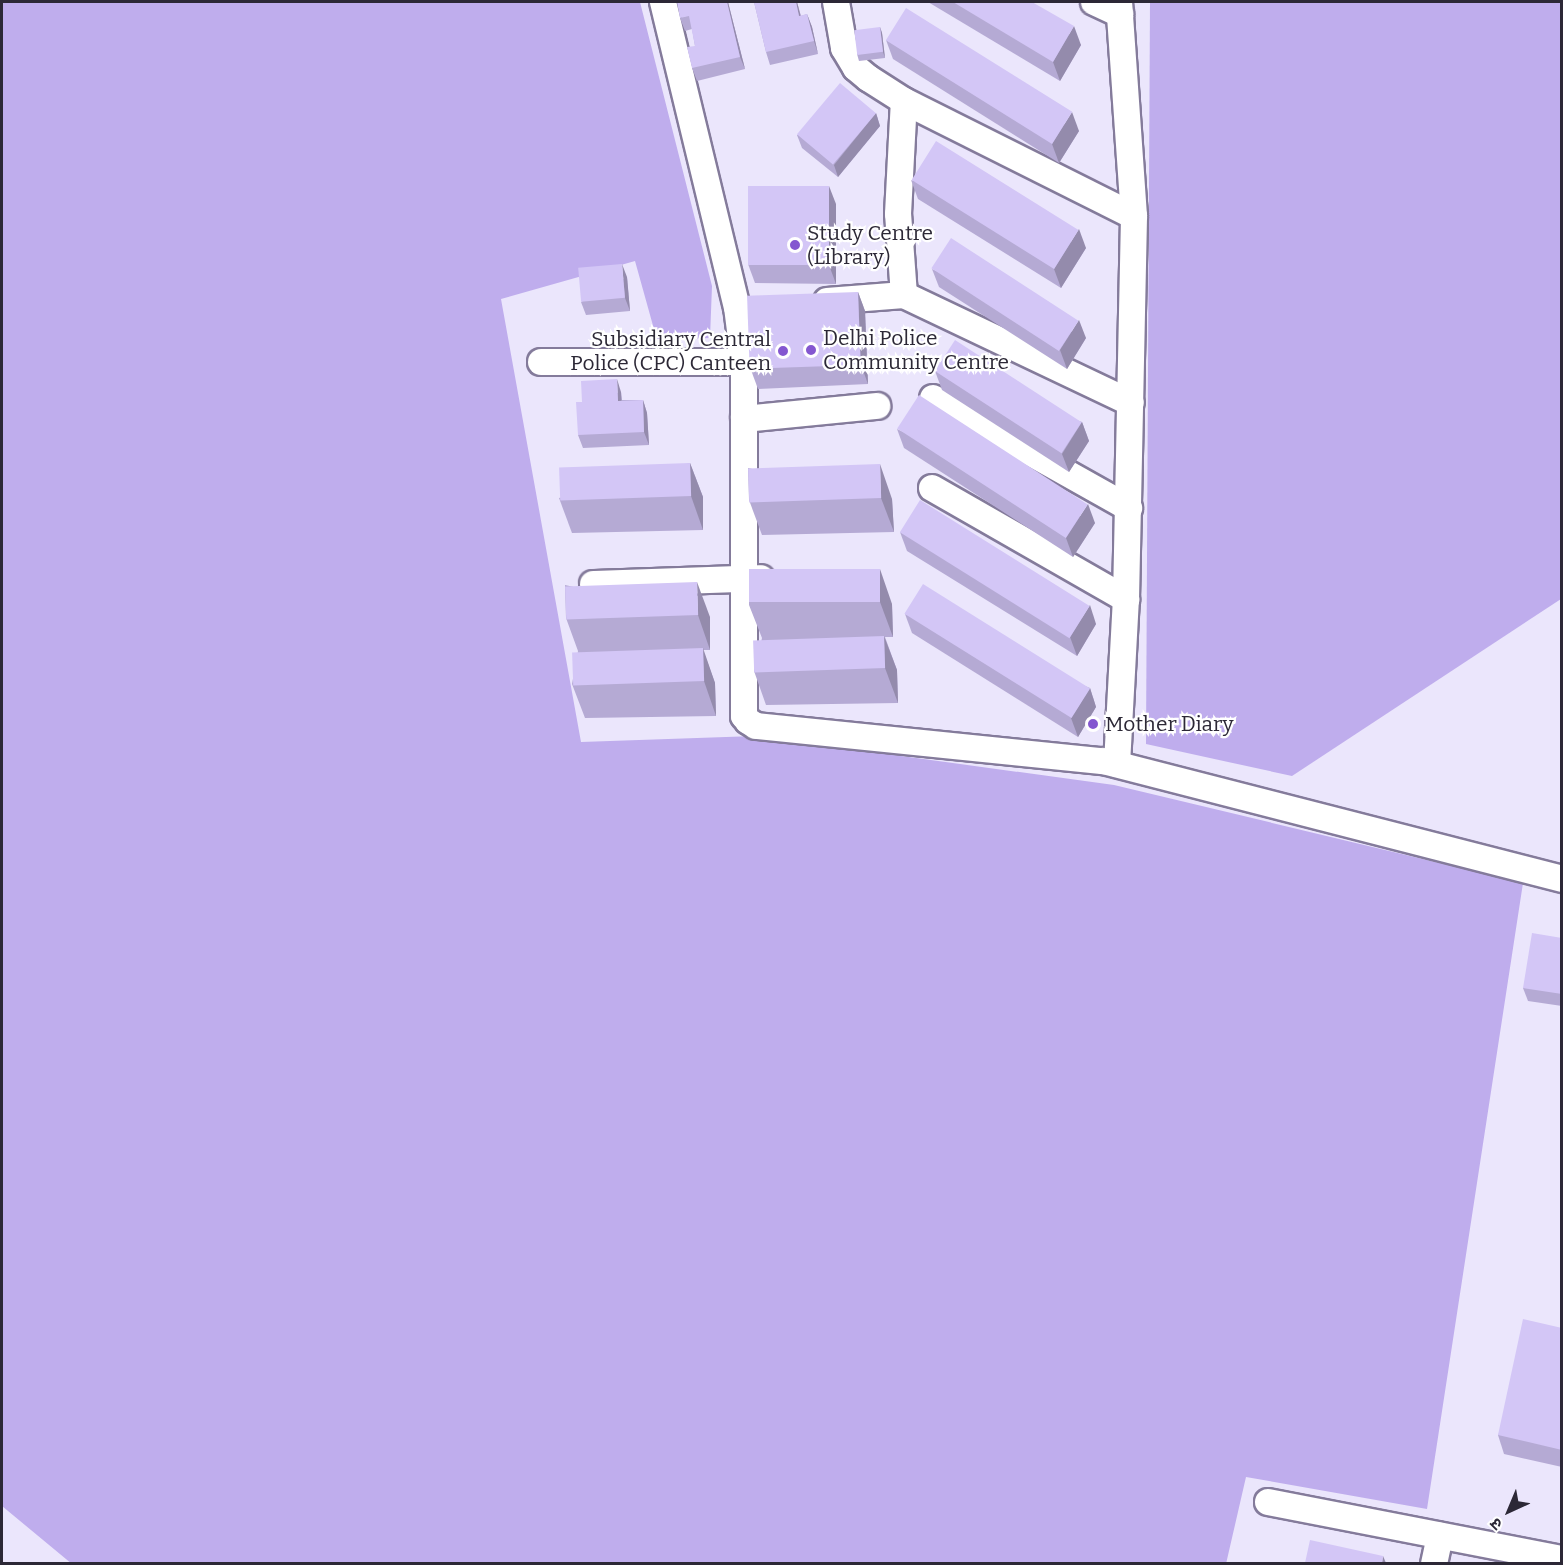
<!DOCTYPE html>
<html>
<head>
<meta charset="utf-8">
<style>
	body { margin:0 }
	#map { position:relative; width:1563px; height:1565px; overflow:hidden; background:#ebe6fc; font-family:Bitter,"Noto Sans Devanagari",serif }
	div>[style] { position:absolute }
	.green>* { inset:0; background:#bfaded }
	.roads { filter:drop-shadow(2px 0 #847b9b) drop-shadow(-2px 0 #847b9b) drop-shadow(0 2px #847b9b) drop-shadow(0 -2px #847b9b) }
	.minor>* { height:26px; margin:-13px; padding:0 13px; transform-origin:13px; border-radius:13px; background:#fff }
	.wall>* { inset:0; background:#b5aad4 }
	.shaded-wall>* { inset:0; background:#948bac }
	.building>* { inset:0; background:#d3c6f6; transform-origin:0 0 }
	.dots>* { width:16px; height:16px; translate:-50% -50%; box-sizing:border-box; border:3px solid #fff; border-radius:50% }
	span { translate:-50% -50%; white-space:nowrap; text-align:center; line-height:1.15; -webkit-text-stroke:4.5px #fff; paint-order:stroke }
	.poi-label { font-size:21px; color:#2c2836 }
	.left { translate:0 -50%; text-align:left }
	.right { translate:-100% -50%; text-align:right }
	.frame { position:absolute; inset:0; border:3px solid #2c2836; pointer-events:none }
	.north { position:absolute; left:1479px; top:1481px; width:60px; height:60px; -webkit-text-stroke:4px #fff; paint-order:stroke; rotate:224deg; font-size:16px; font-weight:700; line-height:24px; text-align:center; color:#2c2836 }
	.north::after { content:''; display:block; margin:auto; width:21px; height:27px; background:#2c2836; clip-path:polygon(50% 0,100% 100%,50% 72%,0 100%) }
</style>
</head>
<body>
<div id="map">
	<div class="green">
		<div style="clip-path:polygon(2px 2px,640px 2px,712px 286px,710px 338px,657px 340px,635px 261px,501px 299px,581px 742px,755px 736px,1114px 785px,1523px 883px,1427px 1509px,1246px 1477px,1226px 1564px,72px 1564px,2px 1506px)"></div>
		<div style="clip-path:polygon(1150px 2px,1561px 2px,1561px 599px,1292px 776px,1146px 744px)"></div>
	</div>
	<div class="roads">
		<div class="minor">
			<div style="left:663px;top:2px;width:314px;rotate:76.4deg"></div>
			<div style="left:737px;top:307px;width:55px;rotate:82.7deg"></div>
			<div style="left:744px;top:362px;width:354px;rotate:90deg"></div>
			<div style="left:744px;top:716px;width:6px;rotate:51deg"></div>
			<div style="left:748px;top:721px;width:9px;rotate:32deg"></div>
			<div style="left:756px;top:726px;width:349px;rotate:5.8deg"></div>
			<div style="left:1103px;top:761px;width:474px;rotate:14.4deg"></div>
			<div style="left:836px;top:2px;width:47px;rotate:80.1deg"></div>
			<div style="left:844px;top:48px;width:23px;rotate:59deg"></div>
			<div style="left:856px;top:68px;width:16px;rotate:40deg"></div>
			<div style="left:868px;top:78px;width:43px;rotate:32.6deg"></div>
			<div style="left:904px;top:101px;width:257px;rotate:26.6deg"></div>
			<div style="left:1094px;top:2px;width:29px;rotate:25deg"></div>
			<div style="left:904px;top:295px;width:251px;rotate:25.4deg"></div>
			<div style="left:827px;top:301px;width:77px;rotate:-4.5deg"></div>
			<div style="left:904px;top:295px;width:81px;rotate:-94.2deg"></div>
			<div style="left:898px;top:214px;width:113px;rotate:-87deg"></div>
			<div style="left:541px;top:362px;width:203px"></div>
			<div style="left:933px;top:398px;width:225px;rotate:29.3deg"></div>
			<div style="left:744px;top:419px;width:134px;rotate:-5.6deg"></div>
			<div style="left:932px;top:488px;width:224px;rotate:29.8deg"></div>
			<div style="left:593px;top:584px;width:168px;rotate:-2deg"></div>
			<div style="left:1117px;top:764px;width:165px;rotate:-86.9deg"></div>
			<div style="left:1126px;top:599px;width:383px;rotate:-88.8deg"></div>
			<div style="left:1134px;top:216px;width:215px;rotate:-94deg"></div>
			<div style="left:1268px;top:1502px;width:299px;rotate:11deg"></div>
			<div style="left:1434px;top:1564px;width:29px;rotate:-78deg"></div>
		</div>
	</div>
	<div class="wall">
		<div style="clip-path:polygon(728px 2px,745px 69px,697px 81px,692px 68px,695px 46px,692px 29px,685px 31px,680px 18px)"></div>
		<div style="clip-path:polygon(754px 2px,797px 2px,801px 16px,807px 14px,812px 27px,818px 54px,770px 65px,766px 52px)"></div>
		<div style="clip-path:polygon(928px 2px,1032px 2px,1081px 45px,1060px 81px)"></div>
		<div style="clip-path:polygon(880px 27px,882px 33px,885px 58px,859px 61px,857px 54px)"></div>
		<div style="clip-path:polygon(886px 40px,1079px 131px,1059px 163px,893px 59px)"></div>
		<div style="clip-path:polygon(876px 113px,880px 126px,838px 177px,802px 148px,797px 135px)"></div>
		<div style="clip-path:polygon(911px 180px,1086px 248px,1061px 288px,918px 199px)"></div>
		<div style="clip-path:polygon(836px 204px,836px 284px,755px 283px,748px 264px)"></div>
		<div style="clip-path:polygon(932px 269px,1086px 338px,1067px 369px,939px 287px)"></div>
		<div style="clip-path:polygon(627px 277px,630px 311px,586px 315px,581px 302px)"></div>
		<div style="clip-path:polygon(858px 292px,865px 311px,868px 384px,758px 389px,751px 370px)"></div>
		<div style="clip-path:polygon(935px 371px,1082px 422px,1089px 441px,1069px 472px,942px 390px)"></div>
		<div style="clip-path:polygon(621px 392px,622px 400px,643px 400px,647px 413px,649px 445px,583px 448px,578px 435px,582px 402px)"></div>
		<div style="clip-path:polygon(897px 429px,1095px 523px,1073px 557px,904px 448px)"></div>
		<div style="clip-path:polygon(690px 463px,703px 497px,703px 530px,572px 533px,559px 498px)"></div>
		<div style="clip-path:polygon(748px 468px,892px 499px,894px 532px,762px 535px,749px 500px)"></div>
		<div style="clip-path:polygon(900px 532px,1096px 624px,1077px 656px,907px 551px)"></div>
		<div style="clip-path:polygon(749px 572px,892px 604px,893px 637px,885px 637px,897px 670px,898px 703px,766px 705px,754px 671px,762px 638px,749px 605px)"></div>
		<div style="clip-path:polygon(565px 585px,710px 617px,710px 650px,703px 650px,715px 683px,716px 716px,585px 718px,572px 684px,578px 651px,566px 618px)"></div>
		<div style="clip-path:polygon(905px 614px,1090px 688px,1096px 707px,1078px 737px,912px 633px)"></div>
		<div style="clip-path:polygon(1562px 938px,1562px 1006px,1528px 1001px,1523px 988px)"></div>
		<div style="clip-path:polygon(1562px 1328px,1562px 1467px,1504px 1454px,1498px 1435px)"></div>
	</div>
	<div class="shaded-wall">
		<div style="clip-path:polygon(727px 2px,728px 2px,745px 69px,740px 57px)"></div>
		<div style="clip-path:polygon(796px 2px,797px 2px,804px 29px,799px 16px)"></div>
		<div style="clip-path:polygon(807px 14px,812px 27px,818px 54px,814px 41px)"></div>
		<div style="clip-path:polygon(1074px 26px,1081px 45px,1060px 81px,1053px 62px)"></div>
		<div style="clip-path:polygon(880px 27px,882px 33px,885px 58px,883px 52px)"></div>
		<div style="clip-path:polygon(1072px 112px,1079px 131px,1059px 163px,1052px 144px)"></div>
		<div style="clip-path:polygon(876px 113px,880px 126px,838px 177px,834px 165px)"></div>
		<div style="clip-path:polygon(829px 186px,836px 204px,836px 284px,829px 265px)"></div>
		<div style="clip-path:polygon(1079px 229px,1086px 248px,1061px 288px,1054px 269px)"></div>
		<div style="clip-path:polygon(622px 264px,627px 277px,630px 311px,625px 298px)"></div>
		<div style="clip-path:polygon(858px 292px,865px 311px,868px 384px,861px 365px)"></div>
		<div style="clip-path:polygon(1079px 320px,1086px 338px,1067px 369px,1060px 350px)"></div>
		<div style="clip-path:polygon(617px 379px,621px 392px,622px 413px,618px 401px)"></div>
		<div style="clip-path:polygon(643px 400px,647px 413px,649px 445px,644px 432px)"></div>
		<div style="clip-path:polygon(1082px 422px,1089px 441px,1069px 472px,1062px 454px)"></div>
		<div style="clip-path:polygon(690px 463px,703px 497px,703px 530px,691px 496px)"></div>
		<div style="clip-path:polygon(880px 464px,892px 499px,894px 532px,881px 498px)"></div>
		<div style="clip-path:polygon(1088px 504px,1095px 523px,1073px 557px,1066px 538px)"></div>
		<div style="clip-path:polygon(880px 569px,892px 604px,893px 637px,880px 602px)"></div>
		<div style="clip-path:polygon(697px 582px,710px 617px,710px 650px,698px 615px)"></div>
		<div style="clip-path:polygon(1090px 605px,1096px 624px,1077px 656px,1070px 637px)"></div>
		<div style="clip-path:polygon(884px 636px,897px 670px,898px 703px,885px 668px)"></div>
		<div style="clip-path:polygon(703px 648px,715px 683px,716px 716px,704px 681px)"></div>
		<div style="clip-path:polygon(1090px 688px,1096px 707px,1078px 737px,1071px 718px)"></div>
		<div style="clip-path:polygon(1383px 1556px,1386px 1563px,1382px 1563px)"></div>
	</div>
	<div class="building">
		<div style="clip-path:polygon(677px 2px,727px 2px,740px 57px,692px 68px,687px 47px,695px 46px,689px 16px,680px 18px)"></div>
		<div style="clip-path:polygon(754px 2px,796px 2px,799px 16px,807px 14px,814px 41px,766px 52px)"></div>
		<div style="clip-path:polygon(953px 2px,1032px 2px,1074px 26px,1053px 62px)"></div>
		<div style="left:906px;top:8px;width:196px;height:38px;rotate:32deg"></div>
		<div style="left:880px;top:27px;width:25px;height:26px;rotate:83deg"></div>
		<div style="left:840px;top:83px;width:47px;height:67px;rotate:40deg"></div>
		<div style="left:936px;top:141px;width:168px;height:46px;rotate:32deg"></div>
		<div style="left:829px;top:186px;width:79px;height:81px;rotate:90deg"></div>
		<div style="left:951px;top:238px;width:152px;height:36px;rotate:33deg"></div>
		<div style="left:622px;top:264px;width:34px;height:44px;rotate:85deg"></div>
		<div style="left:858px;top:292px;width:73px;height:111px;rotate:88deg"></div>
		<div style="left:955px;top:340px;width:151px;height:37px;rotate:33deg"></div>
		<div style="clip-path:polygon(617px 379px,618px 401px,643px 400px,644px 432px,578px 435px,576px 402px,582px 402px,581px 381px)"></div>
		<div style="left:919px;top:395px;width:201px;height:40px;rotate:33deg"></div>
		<div style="left:690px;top:463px;width:33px;height:131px;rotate:88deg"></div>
		<div style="left:880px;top:464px;width:34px;height:132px;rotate:88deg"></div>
		<div style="left:920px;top:500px;width:200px;height:38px;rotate:32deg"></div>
		<div style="left:880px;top:569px;width:33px;height:131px;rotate:90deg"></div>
		<div style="left:697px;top:582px;width:33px;height:132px;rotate:88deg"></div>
		<div style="left:923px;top:584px;width:197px;height:35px;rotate:32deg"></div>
		<div style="left:884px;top:636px;width:32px;height:131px;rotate:88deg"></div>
		<div style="left:703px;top:648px;width:33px;height:131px;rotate:88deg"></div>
		<div style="clip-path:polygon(1532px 933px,1562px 938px,1562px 994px,1523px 988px)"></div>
		<div style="clip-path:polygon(1523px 1319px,1562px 1328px,1562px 1450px,1498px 1435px)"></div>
		<div style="clip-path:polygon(1310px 1540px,1383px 1556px,1382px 1563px,1305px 1563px)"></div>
	</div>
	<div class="dots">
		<div style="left:795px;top:245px;background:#8457d0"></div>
		<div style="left:811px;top:350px;background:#8457d0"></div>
		<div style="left:783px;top:351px;background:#8457d0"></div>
		<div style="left:1093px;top:724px;background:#8457d0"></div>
	</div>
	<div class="poi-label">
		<span class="left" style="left:807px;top:245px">Study Centre<br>(Library)</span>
		<span class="left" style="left:823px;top:350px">Delhi Police<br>Community Centre</span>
		<span class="right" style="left:771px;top:351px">Subsidiary Central<br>Police (CPC) Canteen</span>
		<span class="left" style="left:1105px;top:724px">Mother Diary</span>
	</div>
	<div class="frame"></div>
	<div class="north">उ</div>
</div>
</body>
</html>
